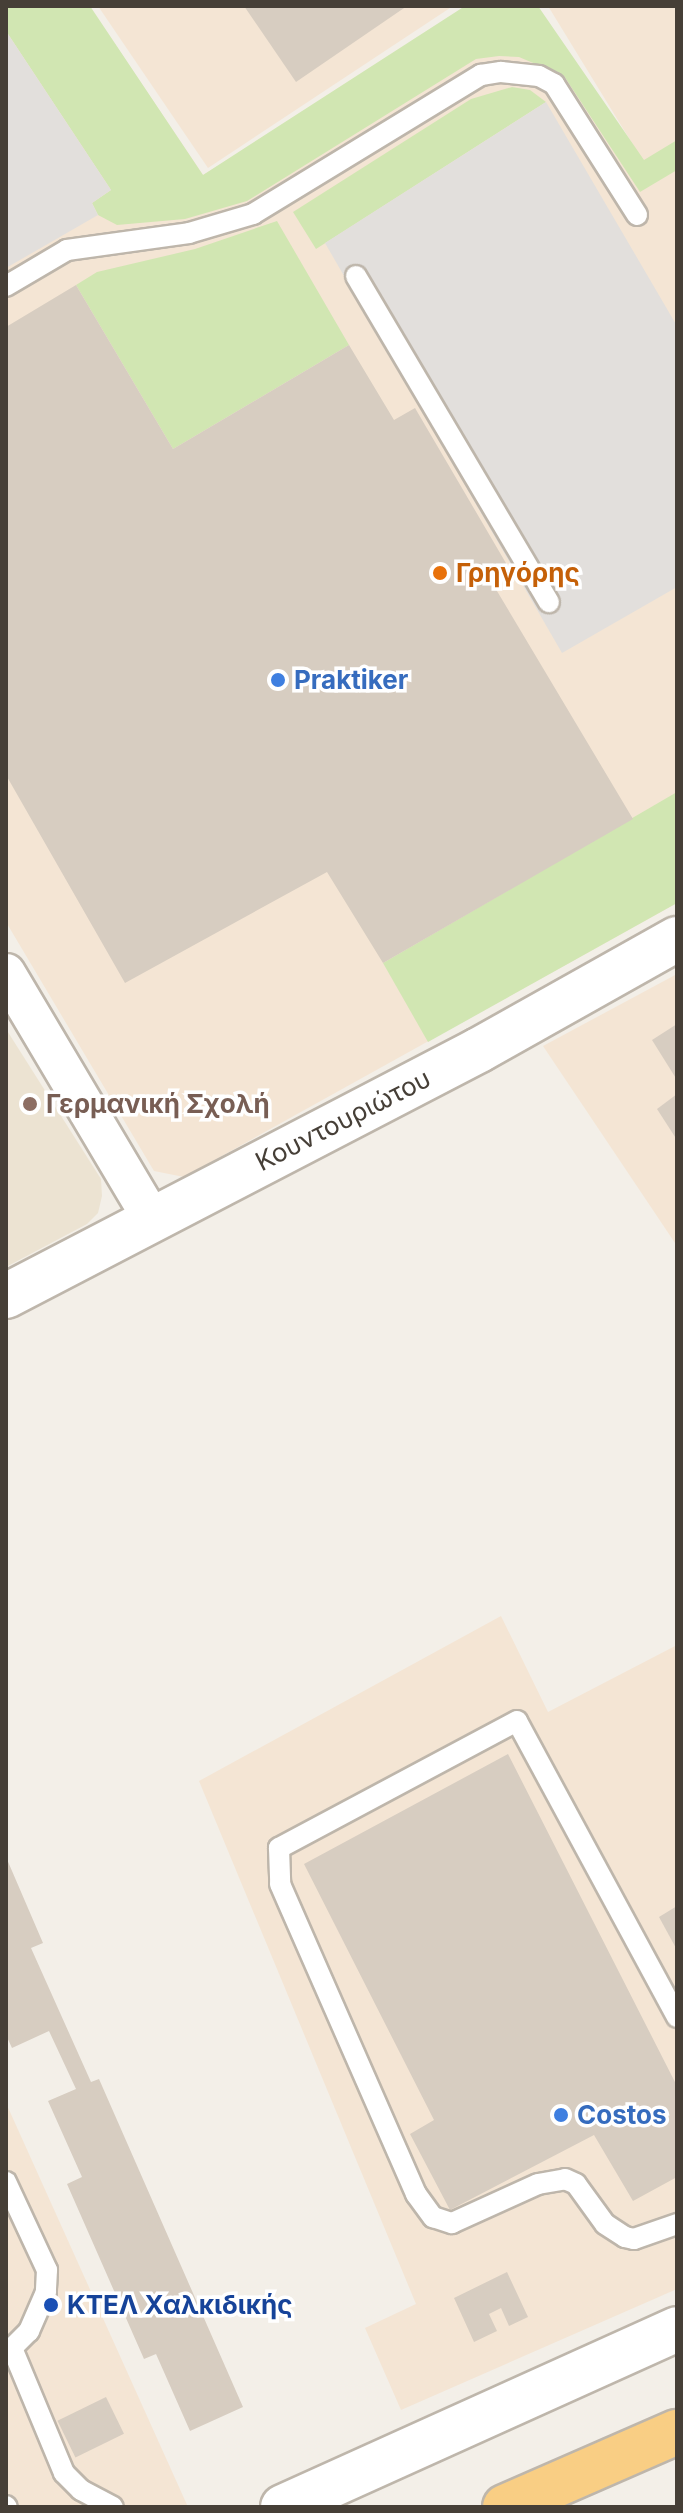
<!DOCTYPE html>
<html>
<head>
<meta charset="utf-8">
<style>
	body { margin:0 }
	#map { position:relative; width:683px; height:2513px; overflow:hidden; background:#f3efe8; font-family:Inter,sans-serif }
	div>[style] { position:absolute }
	.commercial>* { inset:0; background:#f4e5d4 }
	.education>* { inset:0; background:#ece3d2 }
	.green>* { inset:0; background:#d1e6b2 }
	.parking>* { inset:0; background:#e2dfdc }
	.building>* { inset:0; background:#d7cdc1; transform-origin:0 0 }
	.roads { filter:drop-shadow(2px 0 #beb6ab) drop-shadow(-2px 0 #beb6ab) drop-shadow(0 2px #beb6ab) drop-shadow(0 -2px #beb6ab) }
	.service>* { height:20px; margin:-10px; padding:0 10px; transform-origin:10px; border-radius:10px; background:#fff }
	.minor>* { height:38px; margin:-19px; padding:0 19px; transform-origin:19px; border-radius:19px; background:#fff }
	.tertiary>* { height:44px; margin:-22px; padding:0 22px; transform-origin:22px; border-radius:22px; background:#fff }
	.trunk>* { height:44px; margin:-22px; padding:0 22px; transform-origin:22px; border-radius:22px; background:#f9ce84 }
	.dots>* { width:22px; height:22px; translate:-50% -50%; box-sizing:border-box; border:4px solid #fff; border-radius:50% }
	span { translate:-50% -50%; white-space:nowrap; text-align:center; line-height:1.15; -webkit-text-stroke:7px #fff; paint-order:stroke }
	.food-label { font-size:26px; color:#c56008; font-weight:700 }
	.left { translate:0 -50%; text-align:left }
	.shop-label { font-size:26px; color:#366cbe; font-weight:700 }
	.education-label { font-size:26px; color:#785e54; font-weight:700 }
	.street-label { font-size:26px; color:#463f37 }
	.transit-label { font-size:26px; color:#164399; font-weight:700 }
	.frame { position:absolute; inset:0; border:8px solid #463f37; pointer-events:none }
</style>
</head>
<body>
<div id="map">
	<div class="commercial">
		<div style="clip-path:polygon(6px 6px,89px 6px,203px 175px,481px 6px,532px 6px,635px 148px,548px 6px,677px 6px,677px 903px,184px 1177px,154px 1171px,6px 922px)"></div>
		<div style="clip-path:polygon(98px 6px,453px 6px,208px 168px)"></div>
		<div style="clip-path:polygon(677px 974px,677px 1246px,543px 1046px)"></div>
		<div style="clip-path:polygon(501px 1616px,548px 1712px,677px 1645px,677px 2289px,401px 2410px,365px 2328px,416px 2304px,199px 1781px)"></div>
		<div style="clip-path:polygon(6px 2103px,188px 2507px,6px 2507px)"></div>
	</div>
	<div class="education">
		<div style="clip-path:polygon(6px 1029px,101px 1179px,102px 1196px,98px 1213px,87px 1224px,6px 1267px)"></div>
	</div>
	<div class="green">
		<div style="clip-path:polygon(6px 6px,90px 6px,203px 175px,465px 6px,538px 6px,644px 160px,677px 140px,677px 170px,640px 192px,564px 76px,519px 57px,499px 56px,476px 59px,247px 201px,185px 219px,117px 225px,98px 215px,92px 203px,111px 190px,6px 31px)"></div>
		<div style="clip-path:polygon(512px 87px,530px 90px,546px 102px,316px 249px,293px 212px,471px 99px)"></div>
		<div style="clip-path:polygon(277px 221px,349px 345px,173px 449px,76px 285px,97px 272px,195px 249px)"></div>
		<div style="clip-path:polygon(677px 792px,677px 903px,428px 1042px,383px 963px)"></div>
	</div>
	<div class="parking">
		<div style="clip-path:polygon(6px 31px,111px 190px,92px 203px,98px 215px,6px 268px)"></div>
		<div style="clip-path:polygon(546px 102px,677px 326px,677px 587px,562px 653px,325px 243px)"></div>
	</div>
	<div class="building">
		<div style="clip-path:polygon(244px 6px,407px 6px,296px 82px)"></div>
		<div style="clip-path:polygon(76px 285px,173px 449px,349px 345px,394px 420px,415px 408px,513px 575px,494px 586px,633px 819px,383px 963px,327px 872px,125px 983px,6px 775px,6px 327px)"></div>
		<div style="clip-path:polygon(677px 1024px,677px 1080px,652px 1040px)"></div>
		<div style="clip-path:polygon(677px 1094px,677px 1140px,657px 1109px)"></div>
		<div style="clip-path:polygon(508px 1754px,677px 2086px,677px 2177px,633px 2201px,594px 2135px,450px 2210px,410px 2134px,434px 2120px,304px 1864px)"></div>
		<div style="clip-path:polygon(6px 1857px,43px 1943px,31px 1948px,91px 2082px,99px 2079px,243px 2407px,190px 2431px,156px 2354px,144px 2359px,67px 2184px,82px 2177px,48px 2101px,76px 2089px,49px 2031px,12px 2048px,6px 2035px)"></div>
		<div style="clip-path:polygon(677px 1906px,677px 1950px,659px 1917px)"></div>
		<div style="clip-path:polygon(507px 2272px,528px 2317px,509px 2326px,501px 2308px,489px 2314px,497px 2331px,474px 2342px,454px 2298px)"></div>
		<div style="left:106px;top:2397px;width:41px;height:54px;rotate:64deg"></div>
	</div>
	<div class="roads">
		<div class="service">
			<div style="left:356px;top:276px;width:379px;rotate:59.4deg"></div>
			<div style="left:6px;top:286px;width:71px;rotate:-30.5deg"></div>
			<div style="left:67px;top:250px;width:123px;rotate:-7.9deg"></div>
			<div style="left:189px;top:233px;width:67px;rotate:-16.5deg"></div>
			<div style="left:253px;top:214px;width:267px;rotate:-31.4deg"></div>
			<div style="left:481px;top:75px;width:20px;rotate:-9deg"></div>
			<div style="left:501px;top:72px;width:38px;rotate:6deg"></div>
			<div style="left:539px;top:76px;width:17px;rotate:28deg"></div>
			<div style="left:554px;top:84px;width:155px;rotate:57.6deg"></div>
			<div style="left:677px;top:2017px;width:336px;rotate:-118.4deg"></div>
			<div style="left:517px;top:1721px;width:270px;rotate:151.9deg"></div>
			<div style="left:279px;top:1848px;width:36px;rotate:88deg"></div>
			<div style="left:280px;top:1884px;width:339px;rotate:66.3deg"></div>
			<div style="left:416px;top:2194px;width:29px;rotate:54deg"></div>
			<div style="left:433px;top:2217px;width:20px;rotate:18deg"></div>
			<div style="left:452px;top:2223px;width:94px;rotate:-24.4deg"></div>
			<div style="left:538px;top:2184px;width:27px;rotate:-10deg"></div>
			<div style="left:565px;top:2179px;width:12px;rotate:24deg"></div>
			<div style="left:576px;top:2184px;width:49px;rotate:54.1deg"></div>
			<div style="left:605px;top:2224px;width:24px;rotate:33deg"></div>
			<div style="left:625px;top:2237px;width:9px;rotate:13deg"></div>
			<div style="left:634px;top:2239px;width:46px;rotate:-19.2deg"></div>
			<div style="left:6px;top:2182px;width:97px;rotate:65deg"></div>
			<div style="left:47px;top:2270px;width:22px;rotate:93deg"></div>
			<div style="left:46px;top:2292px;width:43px;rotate:113.6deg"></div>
			<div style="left:29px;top:2331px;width:24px;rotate:135deg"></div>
			<div style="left:12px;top:2348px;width:135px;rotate:67.4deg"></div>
			<div style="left:64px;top:2473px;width:24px;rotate:45deg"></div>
			<div style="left:81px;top:2490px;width:36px;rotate:28deg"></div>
			<div style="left:6px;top:2506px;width:1px;rotate:45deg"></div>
		</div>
		<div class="minor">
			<div style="left:6px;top:973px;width:286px;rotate:59.3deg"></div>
		</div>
		<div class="tertiary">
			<div style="left:6px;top:1296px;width:533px;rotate:-27.48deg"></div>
			<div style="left:479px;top:1050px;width:227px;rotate:-29.3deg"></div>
			<div style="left:283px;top:2507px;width:432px;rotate:-24.3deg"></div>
		</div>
		<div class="trunk">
			<div style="left:505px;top:2507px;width:188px;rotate:-23.6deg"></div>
		</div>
	</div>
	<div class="dots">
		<div style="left:440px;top:573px;background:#e8710a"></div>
		<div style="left:278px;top:680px;background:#3f7fe0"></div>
		<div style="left:30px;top:1104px;background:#8d6e63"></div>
		<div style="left:561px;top:2115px;background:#3f7fe0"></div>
		<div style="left:51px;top:2305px;background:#1a4fb4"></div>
	</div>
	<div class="food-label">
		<span class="left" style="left:456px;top:573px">Γρηγόρης</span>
	</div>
	<div class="shop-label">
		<span class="left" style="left:294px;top:680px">Praktiker</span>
		<span class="left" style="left:577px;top:2115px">Costos</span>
	</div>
	<div class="education-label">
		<span class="left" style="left:46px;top:1104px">Γερμανική Σχολή</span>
	</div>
	<div class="street-label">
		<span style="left:343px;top:1120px;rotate:-27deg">Κουντουριώτου</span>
	</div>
	<div class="transit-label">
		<span class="left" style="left:67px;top:2305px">ΚΤΕΛ Χαλκιδικής</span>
	</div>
	<div class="frame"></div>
</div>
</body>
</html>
